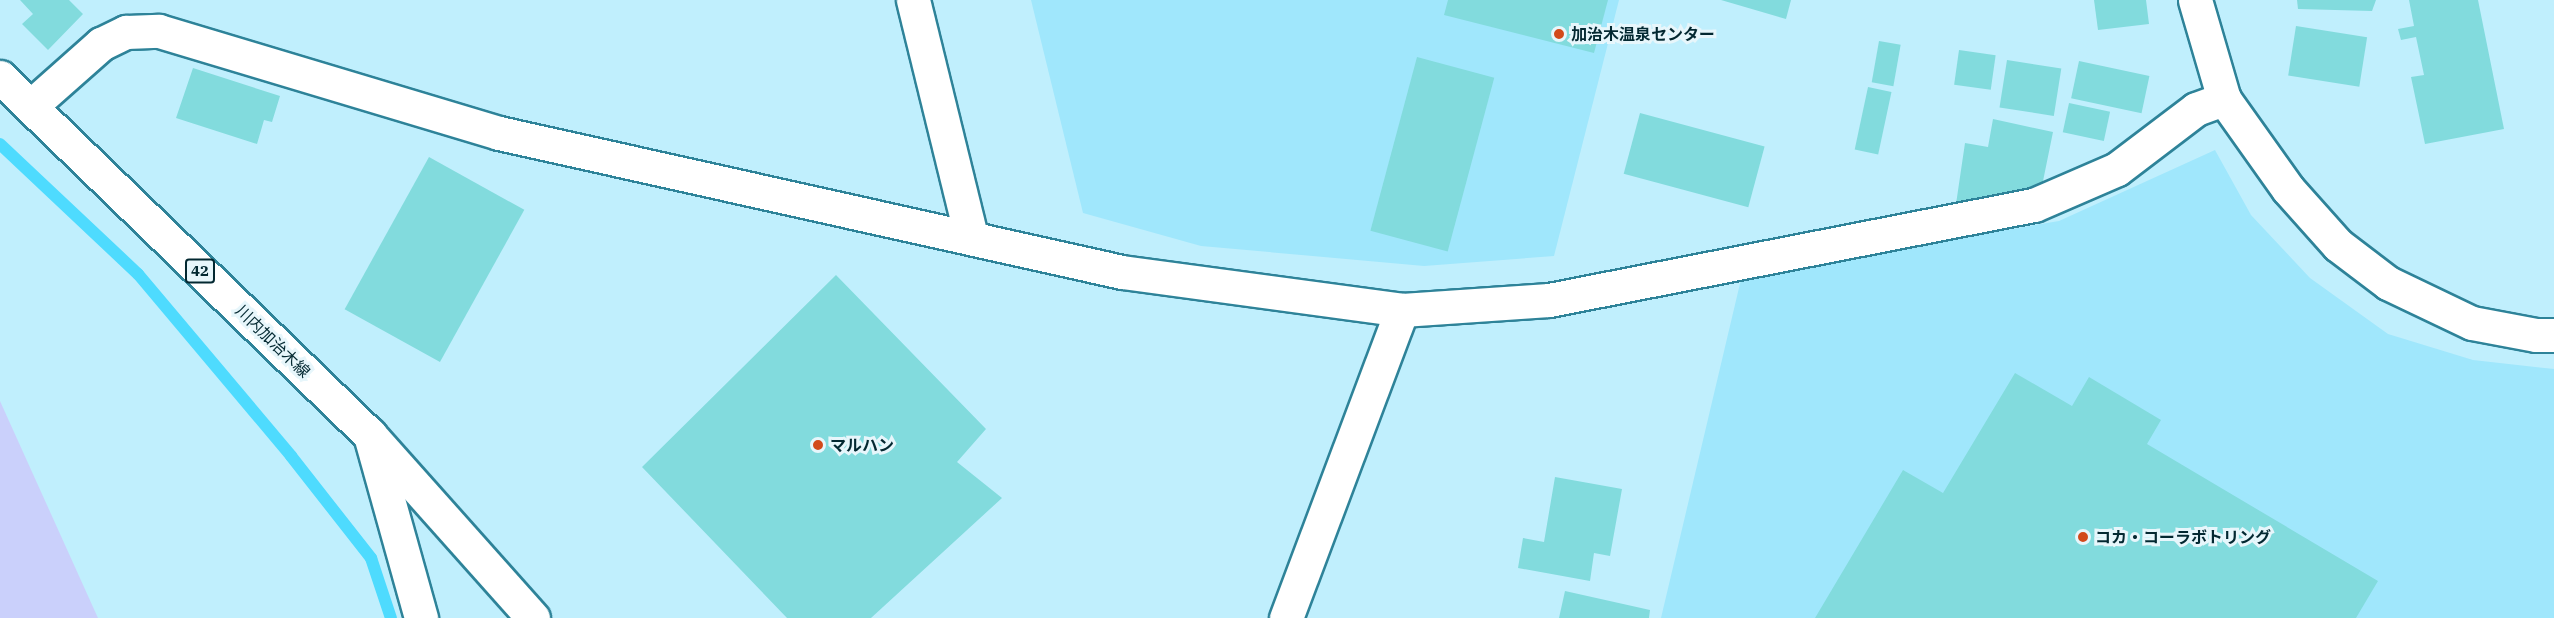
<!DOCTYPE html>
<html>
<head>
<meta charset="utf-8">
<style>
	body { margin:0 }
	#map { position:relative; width:2554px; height:618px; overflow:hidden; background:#c0effd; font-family:"IBM Plex Serif","Noto Sans JP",serif }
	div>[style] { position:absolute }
	.built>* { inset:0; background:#a0e7fc }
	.green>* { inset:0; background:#cad0fb }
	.stream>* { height:12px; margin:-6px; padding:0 6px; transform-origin:6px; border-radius:6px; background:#4edbfe }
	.building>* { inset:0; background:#82dbdd; transform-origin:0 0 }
	.roads { filter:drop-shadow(2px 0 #2e8399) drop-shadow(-2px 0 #2e8399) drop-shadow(0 2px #2e8399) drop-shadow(0 -2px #2e8399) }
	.minor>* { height:33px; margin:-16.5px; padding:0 16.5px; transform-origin:16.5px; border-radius:16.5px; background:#fff }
	.tertiary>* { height:33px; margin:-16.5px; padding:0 16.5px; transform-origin:16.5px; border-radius:16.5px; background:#fff }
	.primary>* { height:33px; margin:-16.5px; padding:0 16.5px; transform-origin:16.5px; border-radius:16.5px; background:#fff }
	.dots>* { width:16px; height:16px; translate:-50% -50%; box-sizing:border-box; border:3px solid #e7f6fb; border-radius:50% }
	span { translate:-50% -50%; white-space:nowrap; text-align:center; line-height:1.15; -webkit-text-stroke:6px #e7f6fb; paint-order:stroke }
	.shield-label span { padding:2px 4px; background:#e7f6fb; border:2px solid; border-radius:4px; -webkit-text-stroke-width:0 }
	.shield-label { font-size:15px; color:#032831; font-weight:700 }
	.poi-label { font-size:16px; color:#032831; font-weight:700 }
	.left { translate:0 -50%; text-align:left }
	.street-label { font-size:16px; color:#032831 }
</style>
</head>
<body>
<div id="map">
	<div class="built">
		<div style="clip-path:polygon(1031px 0,1619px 0,1554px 256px,1424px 266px,1201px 246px,1083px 213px)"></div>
		<div style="clip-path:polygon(2215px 150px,2251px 215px,2310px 278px,2388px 334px,2473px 360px,2554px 369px,2554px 618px,1661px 618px,1742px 275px,2059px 221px)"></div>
	</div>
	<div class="green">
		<div style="clip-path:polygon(0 401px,98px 618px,0 618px)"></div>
	</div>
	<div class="stream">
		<div style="left:0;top:144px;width:190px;rotate:43.3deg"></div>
		<div style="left:138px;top:274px;width:238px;rotate:49.9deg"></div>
		<div style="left:291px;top:456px;width:130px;rotate:51.9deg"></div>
		<div style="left:371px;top:558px;width:63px;rotate:71.6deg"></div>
	</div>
	<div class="building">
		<div style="clip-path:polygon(20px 0,69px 0,83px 14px,48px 50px,22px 24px,33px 14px)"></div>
		<div style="clip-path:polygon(1448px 0,1608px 0,1594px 53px,1444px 15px)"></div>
		<div style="clip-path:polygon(1721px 0,1791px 0,1786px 19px)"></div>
		<div style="clip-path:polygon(2094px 0,2146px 0,2149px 24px,2098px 30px)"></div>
		<div style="clip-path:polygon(2297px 0,2376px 0,2372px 11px,2298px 9px)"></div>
		<div style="clip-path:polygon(2409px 0,2478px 0,2504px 129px,2425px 144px,2411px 77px,2424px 75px,2416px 37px,2401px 40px,2398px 29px,2414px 26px)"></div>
		<div style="left:2296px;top:26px;width:72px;height:50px;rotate:9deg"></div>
		<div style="left:1879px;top:41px;width:22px;height:42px;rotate:10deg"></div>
		<div style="left:1959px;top:50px;width:37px;height:35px;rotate:8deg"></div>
		<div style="left:1417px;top:57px;width:80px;height:180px;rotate:15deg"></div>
		<div style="left:2007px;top:60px;width:55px;height:48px;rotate:9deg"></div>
		<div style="left:2079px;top:61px;width:72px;height:38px;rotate:12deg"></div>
		<div style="clip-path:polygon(193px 68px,280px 96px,272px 122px,264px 120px,257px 144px,176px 118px)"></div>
		<div style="left:1868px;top:87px;width:24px;height:64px;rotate:12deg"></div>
		<div style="left:2069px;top:103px;width:42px;height:30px;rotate:12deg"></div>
		<div style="left:1640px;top:113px;width:129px;height:63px;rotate:15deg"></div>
		<div style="clip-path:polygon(1993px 119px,2053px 132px,2042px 186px,1956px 204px,1965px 143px,1988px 147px)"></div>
		<div style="left:429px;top:157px;width:109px;height:174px;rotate:29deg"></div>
		<div style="clip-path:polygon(836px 275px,986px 429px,957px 462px,1002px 498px,871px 618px,787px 618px,642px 467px)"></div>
		<div style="clip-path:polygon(2015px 373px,2072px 406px,2089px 377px,2161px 420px,2147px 444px,2378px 581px,2356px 618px,1815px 618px,1903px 470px,1943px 493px)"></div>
		<div style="clip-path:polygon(1555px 477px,1622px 489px,1610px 556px,1594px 553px,1590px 581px,1518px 568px,1523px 538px,1544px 542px)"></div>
		<div style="clip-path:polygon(1565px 591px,1650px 610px,1649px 618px,1559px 618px)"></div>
	</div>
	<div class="roads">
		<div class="minor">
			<div style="left:913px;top:0;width:244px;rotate:76.2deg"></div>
			<div style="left:31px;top:106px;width:94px;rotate:-41.5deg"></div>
			<div style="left:101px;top:44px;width:28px;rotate:-26deg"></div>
			<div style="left:126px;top:32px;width:33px;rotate:-2deg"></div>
			<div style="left:159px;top:31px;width:355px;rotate:16.7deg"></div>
			<div style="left:499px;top:133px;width:638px;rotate:12.58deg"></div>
			<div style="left:1122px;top:272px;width:283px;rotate:7.7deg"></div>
			<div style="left:1402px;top:310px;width:147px;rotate:-3.9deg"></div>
			<div style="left:1549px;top:300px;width:494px;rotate:-11.1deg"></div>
			<div style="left:2034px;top:205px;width:90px;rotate:-23.4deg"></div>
			<div style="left:2117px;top:169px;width:99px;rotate:-37.2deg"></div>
			<div style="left:2196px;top:109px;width:30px;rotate:-20deg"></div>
			<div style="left:370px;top:435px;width:190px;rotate:74.4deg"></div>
			<div style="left:1286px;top:618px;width:329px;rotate:-69.4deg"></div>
		</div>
		<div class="tertiary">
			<div style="left:2195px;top:0;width:103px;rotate:73.7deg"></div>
			<div style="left:2224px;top:99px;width:110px;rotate:54.6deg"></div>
			<div style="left:2288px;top:189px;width:75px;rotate:48.2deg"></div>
			<div style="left:2338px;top:245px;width:63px;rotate:37.2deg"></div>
			<div style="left:2388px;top:283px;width:93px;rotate:25.5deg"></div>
			<div style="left:2472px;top:323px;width:65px;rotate:10.6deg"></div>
			<div style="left:2536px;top:335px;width:18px"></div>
		</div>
		<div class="primary">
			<div style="left:0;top:77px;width:515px;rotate:44.06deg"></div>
			<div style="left:370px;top:435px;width:245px;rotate:48.3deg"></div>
		</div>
	</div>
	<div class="dots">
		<div style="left:1559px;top:34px;background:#d24a1b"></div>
		<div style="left:818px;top:445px;background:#d24a1b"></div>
		<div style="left:2083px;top:537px;background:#d24a1b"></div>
	</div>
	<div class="shield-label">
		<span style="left:200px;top:271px">42</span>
	</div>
	<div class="poi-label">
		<span class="left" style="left:1571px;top:34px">加治木温泉センター</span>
		<span class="left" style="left:830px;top:445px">マルハン</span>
		<span class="left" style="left:2095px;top:537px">コカ・コーラボトリング</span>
	</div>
	<div class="street-label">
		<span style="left:273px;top:341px;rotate:44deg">川内加治木線</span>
	</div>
</div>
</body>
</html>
